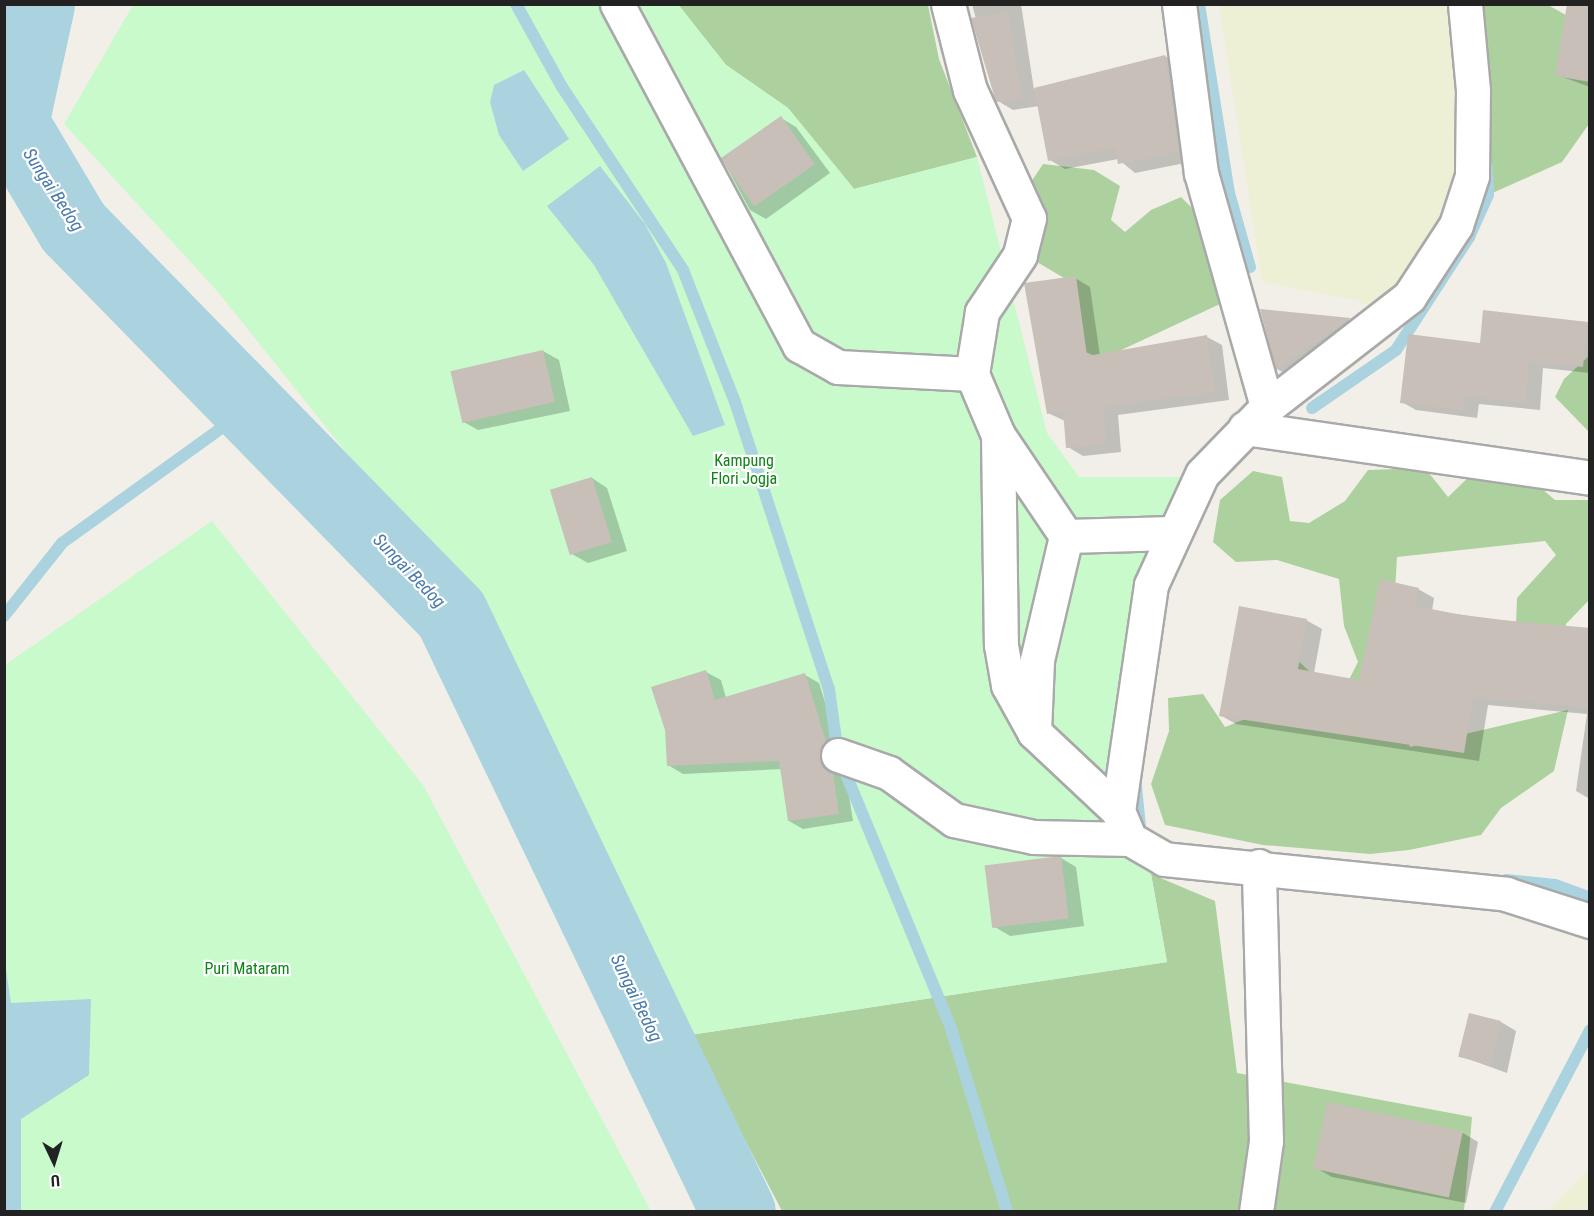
<!DOCTYPE html>
<html>
<head>
<meta charset="utf-8">
<style>
	body { margin:0 }
	#map { position:relative; width:1594px; height:1216px; overflow:hidden; background:#f2efe9; font-family:"Roboto Condensed",sans-serif }
	div>[style] { position:absolute }
	.farmland>* { inset:0; background:#eef0d5 }
	.forest>* { inset:0; background:#add19e }
	.park>* { inset:0; background:#c8facc }
	.water>* { inset:0; background:#aad3df }
	.shadow>* { inset:0; background:#0003 }
	.stream>* { height:12px; margin:-6px; padding:0 6px; transform-origin:6px; border-radius:6px; background:#aad3df }
	.river>* { height:75px; margin:-37.5px; padding:0 37.5px; transform-origin:37.5px; border-radius:37.5px; background:#aad3df }
	.building>* { inset:0; background:#c7bfb8; transform-origin:0 0 }
	.roads { filter:drop-shadow(2px 0 #a9a9a9) drop-shadow(-2px 0 #a9a9a9) drop-shadow(0 2px #a9a9a9) drop-shadow(0 -2px #a9a9a9) }
	.minor>* { height:33px; margin:-16.5px; padding:0 16.5px; transform-origin:16.5px; border-radius:16.5px; background:#fff }
	span { translate:-50% -50%; white-space:nowrap; text-align:center; line-height:1.15; -webkit-text-stroke:4.5px #fff; paint-order:stroke }
	.park-label { font-size:16px; color:#0c8416 }
	.water-label { font-size:18px; color:#4a7aab; font-style:italic }
	.frame { position:absolute; inset:0; border:6px solid #222; pointer-events:none }
	.north { position:absolute; left:24px; top:1132px; width:60px; height:60px; -webkit-text-stroke:4px #fff; paint-order:stroke; rotate:176deg; font-size:16px; font-weight:700; line-height:24px; text-align:center; color:#222 }
	.north::after { content:''; display:block; margin:auto; width:21px; height:27px; background:#222; clip-path:polygon(50% 0,100% 100%,50% 72%,0 100%) }
</style>
</head>
<body>
<div id="map">
	<div class="farmland">
		<div style="clip-path:polygon(1219px 5px,1449px 5px,1460px 181px,1449px 219px,1379px 311px,1358px 301px,1262px 282px)"></div>
		<div style="clip-path:polygon(1589px 1168px,1589px 1211px,1548px 1211px)"></div>
	</div>
	<div class="forest">
		<div style="clip-path:polygon(678px 5px,928px 5px,939px 59px,977px 157px,854px 189px,788px 108px,726px 65px)"></div>
		<div style="clip-path:polygon(1478px 5px,1548px 5px,1573px 19px,1590px 84px,1589px 124px,1562px 162px,1488px 195px)"></div>
		<div style="clip-path:polygon(1043px 164px,1094px 170px,1120px 186px,1111px 220px,1125px 232px,1151px 210px,1181px 197px,1200px 216px,1220px 304px,1102px 359px,1081px 350px,1069px 281px,1032px 259px,1027px 188px)"></div>
		<div style="clip-path:polygon(1589px 356px,1589px 432px,1555px 397px,1564px 379px)"></div>
		<div style="clip-path:polygon(1425px 468px,1448px 497px,1476px 470px,1530px 479px,1555px 500px,1589px 500px,1589px 600px,1566px 624px,1564px 637px,1516px 625px,1517px 598px,1556px 555px,1545px 541px,1397px 557px,1389px 696px,1410px 747px,1568px 710px,1554px 771px,1501px 808px,1481px 835px,1409px 850px,1370px 854px,1263px 845px,1165px 825px,1151px 784px,1169px 731px,1168px 698px,1203px 694px,1225px 727px,1245px 719px,1292px 655px,1339px 699px,1358px 662px,1344px 626px,1339px 579px,1277px 560px,1236px 562px,1213px 542px,1220px 500px,1253px 471px,1282px 477px,1290px 521px,1309px 523px,1345px 501px,1368px 470px)"></div>
		<div style="clip-path:polygon(1151px 874px,1215px 901px,1237px 1073px,1472px 1117px,1464px 1211px,782px 1211px,690px 1035px,1167px 962px)"></div>
	</div>
	<div class="park">
		<div style="clip-path:polygon(678px 4px,726px 65px,788px 108px,854px 189px,977px 157px,1047px 433px,1079px 477px,1189px 477px,1117px 721px,1104px 821px,1117px 849px,1151px 874px,1167px 962px,690px 1035px,487px 629px,218px 292px,64px 124px,133px 5px)"></div>
		<div style="clip-path:polygon(212px 521px,423px 785px,651px 1211px,5px 1212px,5px 665px)"></div>
	</div>
	<div class="water">
		<div style="clip-path:polygon(524px 70px,569px 139px,523px 171px,499px 135px,490px 102px,494px 85px)"></div>
		<div style="clip-path:polygon(600px 166px,645px 224px,666px 263px,725px 425px,693px 436px,594px 265px,547px 206px)"></div>
		<div style="clip-path:polygon(4px 956px,11px 1003px,91px 999px,89px 1075px,21px 1119px,21px 1211px,5px 1211px)"></div>
	</div>
	<div class="shadow">
		<div style="clip-path:polygon(972px 4px,1021px 4px,1034px 90px,1165px 56px,1180px 66px,1195px 161px,1135px 173px,1118px 159px,1065px 169px,1050px 160px,1039px 106px,1013px 110px,998px 101px)"></div>
		<div style="clip-path:polygon(1590px 4px,1590px 87px,1557px 75px)"></div>
		<div style="clip-path:polygon(781px 118px,796px 127px,830px 173px,766px 219px,750px 210px,723px 160px)"></div>
		<div style="clip-path:polygon(1075px 278px,1090px 287px,1100px 356px,1207px 337px,1222px 345px,1229px 400px,1118px 415px,1121px 452px,1083px 456px,1068px 447px,1065px 421px,1048px 413px)"></div>
		<div style="clip-path:polygon(1262px 310px,1351px 320px,1365px 328px,1293px 378px,1277px 369px)"></div>
		<div style="clip-path:polygon(1590px 324px,1590px 373px,1543px 368px,1540px 410px,1479px 404px,1477px 418px,1416px 410px,1402px 402px,1481px 344px)"></div>
		<div style="clip-path:polygon(543px 351px,559px 360px,570px 411px,478px 430px,462px 421px)"></div>
		<div style="clip-path:polygon(592px 478px,607px 488px,627px 551px,588px 563px,572px 554px)"></div>
		<div style="clip-path:polygon(1418px 589px,1434px 598px,1432px 611px,1590px 631px,1590px 799px,1576px 791px,1587px 714px,1488px 705px,1479px 761px,1236px 724px,1220px 715px,1306px 620px,1322px 629px,1314px 673px,1360px 681px)"></div>
		<div style="clip-path:polygon(706px 672px,721px 680px,726px 698px,805px 675px,819px 683px,840px 750px,834px 768px,847px 783px,853px 821px,803px 829px,789px 821px,782px 769px,683px 774px,668px 765px)"></div>
		<div style="clip-path:polygon(1061px 858px,1076px 867px,1084px 926px,1010px 936px,995px 927px)"></div>
		<div style="clip-path:polygon(1501px 1022px,1516px 1031px,1507px 1073px,1460px 1056px)"></div>
		<div style="clip-path:polygon(1463px 1133px,1478px 1142px,1466px 1203px,1332px 1177px,1316px 1168px)"></div>
	</div>
	<div class="stream">
		<div style="left:516px;top:4px;width:95px;rotate:61deg"></div>
		<div style="left:562px;top:87px;width:219px;rotate:56.5deg"></div>
		<div style="left:683px;top:270px;width:142px;rotate:68.5deg"></div>
		<div style="left:735px;top:402px;width:302px;rotate:71.9deg"></div>
		<div style="left:829px;top:689px;width:67px;rotate:82.2deg"></div>
		<div style="left:838px;top:755px;width:292px;rotate:67.5deg"></div>
		<div style="left:950px;top:1025px;width:195px;rotate:73deg"></div>
		<div style="left:1199px;top:4px;width:191px;rotate:81deg"></div>
		<div style="left:1229px;top:193px;width:77px;rotate:74.2deg"></div>
		<div style="left:1312px;top:408px;width:102px;rotate:-34.6deg"></div>
		<div style="left:1396px;top:350px;width:135px;rotate:-57.1deg"></div>
		<div style="left:1469px;top:237px;width:46px;rotate:-65.7deg"></div>
		<div style="left:1488px;top:195px;width:28px;rotate:-92deg"></div>
		<div style="left:4px;top:616px;width:93px;rotate:-51.5deg"></div>
		<div style="left:62px;top:543px;width:231px;rotate:-35.8deg"></div>
		<div style="left:1136px;top:786px;width:41px;rotate:84.4deg"></div>
		<div style="left:1506px;top:880px;width:49px;rotate:5.8deg"></div>
		<div style="left:1555px;top:885px;width:37px;rotate:20deg"></div>
		<div style="left:1495px;top:1212px;width:205px;rotate:-62.4deg"></div>
	</div>
	<div class="river">
		<div style="left:37px;top:4px;width:122px;rotate:102.3deg"></div>
		<div style="left:11px;top:123px;width:121px;rotate:59.2deg"></div>
		<div style="left:73px;top:227px;width:541px;rotate:45.67deg"></div>
		<div style="left:451px;top:614px;width:663px;rotate:64.36deg"></div>
	</div>
	<div class="building">
		<div style="clip-path:polygon(1567px 4px,1590px 4px,1590px 82px,1555px 76px)"></div>
		<div style="clip-path:polygon(1008px 12px,1022px 98px,996px 102px,971px 18px)"></div>
		<div style="clip-path:polygon(1165px 55px,1179px 152px,1118px 164px,1115px 148px,1048px 161px,1034px 88px)"></div>
		<div style="left:781px;top:116px;width:59px;height:74px;rotate:55deg"></div>
		<div style="clip-path:polygon(1076px 276px,1087px 356px,1207px 335px,1215px 392px,1103px 407px,1107px 444px,1066px 448px,1063px 411px,1047px 414px,1024px 283px)"></div>
		<div style="clip-path:polygon(1260px 309px,1351px 318px,1276px 370px)"></div>
		<div style="clip-path:polygon(1483px 310px,1588px 322px,1583px 367px,1529px 361px,1526px 403px,1464px 396px,1463px 410px,1400px 403px,1408px 334px,1480px 343px)"></div>
		<div style="left:543px;top:350px;width:53px;height:95px;rotate:77deg"></div>
		<div style="left:592px;top:477px;width:68px;height:44px;rotate:73deg"></div>
		<div style="clip-path:polygon(1380px 579px,1419px 588px,1415px 606px,1478px 618px,1590px 628px,1590px 708px,1473px 697px,1464px 753px,1219px 716px,1239px 606px,1307px 619px,1298px 669px,1359px 680px)"></div>
		<div style="clip-path:polygon(706px 670px,715px 700px,805px 673px,826px 741px,820px 759px,833px 773px,839px 814px,788px 821px,779px 761px,667px 766px,665px 730px,651px 687px)"></div>
		<div style="left:1061px;top:856px;width:63px;height:77px;rotate:83deg"></div>
		<div style="left:1469px;top:1013px;width:33px;height:45px;rotate:14deg"></div>
		<div style="left:1327px;top:1102px;width:139px;height:68px;rotate:12deg"></div>
	</div>
	<div class="roads">
		<div class="minor">
			<div style="left:617px;top:4px;width:387px;rotate:61.9deg"></div>
			<div style="left:799px;top:345px;width:45px;rotate:29.4deg"></div>
			<div style="left:838px;top:367px;width:134px;rotate:3deg"></div>
			<div style="left:948px;top:4px;width:89px;rotate:75.7deg"></div>
			<div style="left:970px;top:90px;width:141px;rotate:65.3deg"></div>
			<div style="left:1029px;top:218px;width:38px;rotate:104deg"></div>
			<div style="left:1020px;top:255px;width:69px;rotate:123.7deg"></div>
			<div style="left:982px;top:312px;width:63px;rotate:99.2deg"></div>
			<div style="left:972px;top:374px;width:66px;rotate:66.9deg"></div>
			<div style="left:998px;top:435px;width:210px;rotate:89.2deg"></div>
			<div style="left:1001px;top:645px;width:41px;rotate:80.1deg"></div>
			<div style="left:1008px;top:685px;width:54px;rotate:61deg"></div>
			<div style="left:1034px;top:732px;width:115px;rotate:43.2deg"></div>
			<div style="left:1179px;top:4px;width:170px;rotate:82.6deg"></div>
			<div style="left:1201px;top:173px;width:243px;rotate:74.2deg"></div>
			<div style="left:1465px;top:4px;width:86px;rotate:84.7deg"></div>
			<div style="left:1473px;top:90px;width:86px;rotate:90.7deg"></div>
			<div style="left:1472px;top:176px;width:52px;rotate:108.1deg"></div>
			<div style="left:1456px;top:225px;width:86px;rotate:123.1deg"></div>
			<div style="left:1409px;top:297px;width:180px;rotate:142.2deg"></div>
			<div style="left:1267px;top:407px;width:93px;rotate:134.1deg"></div>
			<div style="left:1202px;top:474px;width:122px;rotate:114.7deg"></div>
			<div style="left:1151px;top:585px;width:228px;rotate:98.3deg"></div>
			<div style="left:1118px;top:811px;width:30px;rotate:67deg"></div>
			<div style="left:1130px;top:839px;width:39px;rotate:30deg"></div>
			<div style="left:1164px;top:859px;width:344px;rotate:5.8deg"></div>
			<div style="left:1506px;top:894px;width:88px;rotate:17.8deg"></div>
			<div style="left:1245px;top:428px;width:349px;rotate:8.2deg"></div>
			<div style="left:998px;top:435px;width:122px;rotate:56deg"></div>
			<div style="left:1066px;top:536px;width:107px;rotate:-1.6deg"></div>
			<div style="left:1034px;top:732px;width:72px;rotate:-87.6deg"></div>
			<div style="left:1037px;top:660px;width:127px;rotate:-76.8deg"></div>
			<div style="left:838px;top:755px;width:54px;rotate:19.4deg"></div>
			<div style="left:889px;top:773px;width:80px;rotate:35.9deg"></div>
			<div style="left:954px;top:820px;width:81px;rotate:12.1deg"></div>
			<div style="left:1033px;top:837px;width:97px;rotate:1.2deg"></div>
			<div style="left:1256px;top:1212px;width:72px;rotate:-82deg"></div>
			<div style="left:1266px;top:1141px;width:275px;rotate:-91.5deg"></div>
		</div>
	</div>
	<div class="park-label">
		<span style="left:744px;top:470px">Kampung<br>Flori Jogja</span>
		<span style="left:247px;top:969px">Puri Mataram</span>
	</div>
	<div class="water-label">
		<span style="left:53px;top:190px;rotate:57deg">Sungai Bedog</span>
		<span style="left:409px;top:571px;rotate:46deg">Sungai Bedog</span>
		<span style="left:636px;top:998px;rotate:64deg">Sungai Bedog</span>
	</div>
	<div class="frame"></div>
	<div class="north">U</div>
</div>
</body>
</html>
